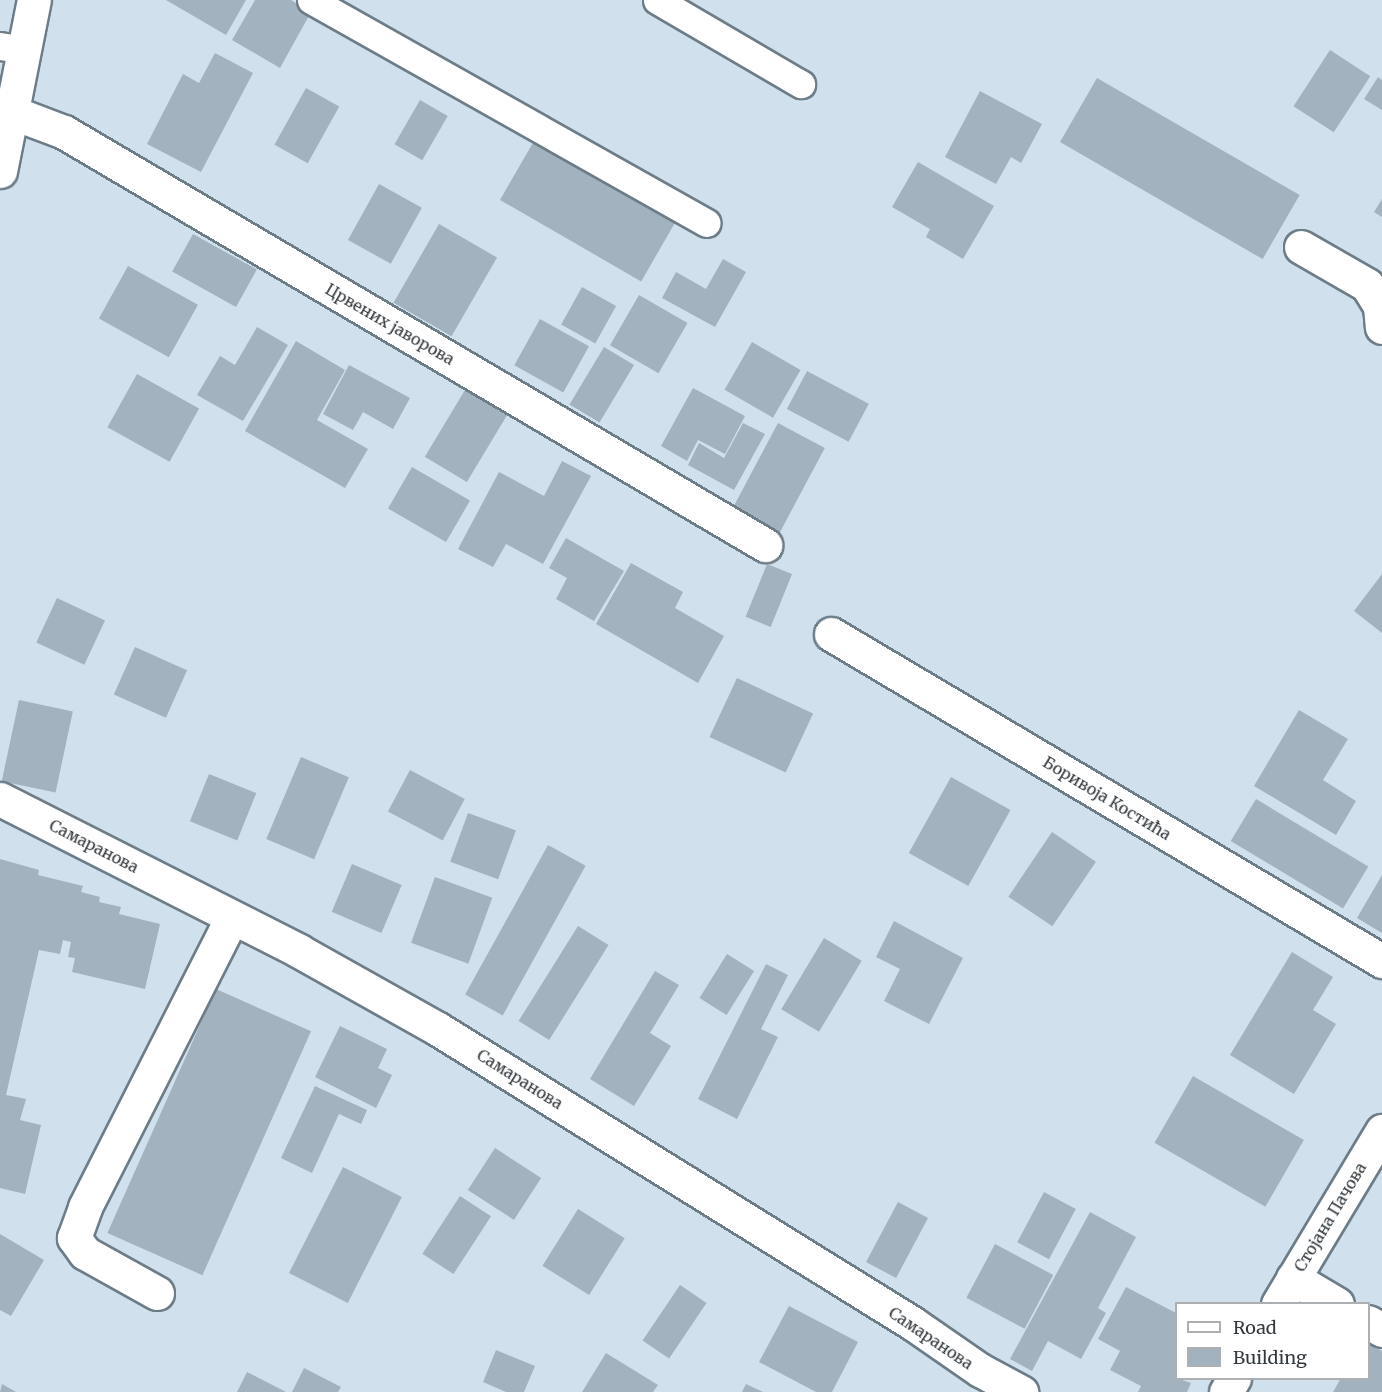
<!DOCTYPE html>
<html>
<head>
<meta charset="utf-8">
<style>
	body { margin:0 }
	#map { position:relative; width:1382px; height:1392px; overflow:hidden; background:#d0e1ed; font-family:Merriweather,serif }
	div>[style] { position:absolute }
	.building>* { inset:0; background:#a2b2be; transform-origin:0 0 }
	.roads { filter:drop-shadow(2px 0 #6d7d88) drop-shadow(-2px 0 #6d7d88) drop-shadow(0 2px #6d7d88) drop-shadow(0 -2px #6d7d88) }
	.service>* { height:27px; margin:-13.5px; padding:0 13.5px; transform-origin:13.5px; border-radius:13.5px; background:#fff }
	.minor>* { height:33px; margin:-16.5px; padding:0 16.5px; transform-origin:16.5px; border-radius:16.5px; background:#fff }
	.tertiary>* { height:33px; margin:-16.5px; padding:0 16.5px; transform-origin:16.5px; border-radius:16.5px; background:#fff }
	span { translate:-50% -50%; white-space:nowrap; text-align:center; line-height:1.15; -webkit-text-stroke:4.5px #fff; paint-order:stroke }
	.street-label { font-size:16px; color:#32393e }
	.legend { position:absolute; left:1175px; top:1302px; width:195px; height:78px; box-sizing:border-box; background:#fff; border:2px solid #adb0b2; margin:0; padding:8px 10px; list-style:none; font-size:18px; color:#32393e }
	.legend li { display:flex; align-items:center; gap:12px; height:30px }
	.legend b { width:30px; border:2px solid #adb0b2 }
</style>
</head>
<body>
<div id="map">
	<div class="building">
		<div style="clip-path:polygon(166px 0,246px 0,226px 35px)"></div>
		<div style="clip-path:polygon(255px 0,291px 0,311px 12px,280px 68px,232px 40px)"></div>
		<div style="left:1330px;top:50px;width:48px;height:67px;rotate:33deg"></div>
		<div style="clip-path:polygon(215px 53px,253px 73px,201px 172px,147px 144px,183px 74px,199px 83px)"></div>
		<div style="clip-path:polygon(1378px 77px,1382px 80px,1382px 110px,1364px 99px)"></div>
		<div style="left:1097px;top:78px;width:234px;height:74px;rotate:30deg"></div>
		<div style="left:306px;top:88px;width:38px;height:65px;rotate:29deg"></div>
		<div style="clip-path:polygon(980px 91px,1042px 124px,1021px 163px,1011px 157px,996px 184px,945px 157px)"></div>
		<div style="left:420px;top:100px;width:32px;height:51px;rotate:30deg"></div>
		<div style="left:534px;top:141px;width:163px;height:68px;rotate:30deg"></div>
		<div style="clip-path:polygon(918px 162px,994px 206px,963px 259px,926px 237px,930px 229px,892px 207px)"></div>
		<div style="left:379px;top:184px;width:49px;height:64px;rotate:29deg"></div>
		<div style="clip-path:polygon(1382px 199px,1382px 217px,1374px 212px)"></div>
		<div style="left:439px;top:224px;width:67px;height:91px;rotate:30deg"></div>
		<div style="left:193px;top:234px;width:73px;height:43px;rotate:29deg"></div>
		<div style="clip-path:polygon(723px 259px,746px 272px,715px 327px,662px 298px,676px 272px,706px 289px)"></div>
		<div style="left:128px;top:266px;width:80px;height:60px;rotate:29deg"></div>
		<div style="left:582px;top:287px;width:39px;height:43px;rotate:29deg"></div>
		<div style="left:639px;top:295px;width:56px;height:58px;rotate:30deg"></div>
		<div style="left:540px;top:319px;width:56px;height:53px;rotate:29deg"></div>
		<div style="clip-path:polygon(257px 327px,288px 345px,243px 421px,197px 395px,220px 356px,235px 365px)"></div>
		<div style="clip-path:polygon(296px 341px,345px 370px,317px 420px,368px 449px,345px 488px,245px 431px)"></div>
		<div style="left:752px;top:342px;width:56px;height:55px;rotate:30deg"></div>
		<div style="left:604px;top:347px;width:35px;height:67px;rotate:31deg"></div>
		<div style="clip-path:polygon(349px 365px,410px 398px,393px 429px,363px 412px,353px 430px,323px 414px)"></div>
		<div style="left:807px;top:371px;width:70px;height:43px;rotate:28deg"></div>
		<div style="left:137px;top:374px;width:71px;height:61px;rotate:29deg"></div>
		<div style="clip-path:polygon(693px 388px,745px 416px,725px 454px,698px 440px,687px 461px,661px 446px)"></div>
		<div style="left:465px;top:390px;width:49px;height:78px;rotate:31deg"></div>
		<div style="clip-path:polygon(743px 423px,765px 434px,734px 490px,688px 465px,699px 443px,724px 458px)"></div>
		<div style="left:778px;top:423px;width:53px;height:100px;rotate:28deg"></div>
		<div style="clip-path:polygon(562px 461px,591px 476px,543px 564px,506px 544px,493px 567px,458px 549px,499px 472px,544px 496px)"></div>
		<div style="left:412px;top:467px;width:67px;height:48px;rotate:30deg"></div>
		<div style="clip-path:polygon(566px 538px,624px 571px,594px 621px,556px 599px,567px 578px,549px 568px)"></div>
		<div style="clip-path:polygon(631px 563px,683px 592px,675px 608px,724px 636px,698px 683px,596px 624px)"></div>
		<div style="left:767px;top:564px;width:27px;height:57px;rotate:22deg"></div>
		<div style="clip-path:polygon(1382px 574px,1382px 633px,1354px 611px)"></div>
		<div style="left:57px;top:598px;width:53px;height:49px;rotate:25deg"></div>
		<div style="left:135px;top:647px;width:57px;height:52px;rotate:24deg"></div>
		<div style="left:737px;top:678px;width:84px;height:65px;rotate:25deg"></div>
		<div style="left:19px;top:700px;width:55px;height:83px;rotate:12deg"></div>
		<div style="clip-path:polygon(1299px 710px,1348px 739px,1323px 780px,1356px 801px,1336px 835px,1254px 786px)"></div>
		<div style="left:301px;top:757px;width:52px;height:89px;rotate:23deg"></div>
		<div style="left:410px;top:770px;width:62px;height:47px;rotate:28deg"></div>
		<div style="left:209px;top:774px;width:51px;height:51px;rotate:22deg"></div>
		<div style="left:951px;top:777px;width:68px;height:87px;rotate:29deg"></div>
		<div style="left:1256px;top:799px;width:131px;height:49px;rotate:31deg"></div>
		<div style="left:468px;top:813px;width:51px;height:52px;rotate:20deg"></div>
		<div style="left:1052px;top:832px;width:53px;height:78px;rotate:34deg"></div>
		<div style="left:548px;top:845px;width:43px;height:171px;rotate:29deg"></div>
		<div style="clip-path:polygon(0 859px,39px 870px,38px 875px,83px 886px,81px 892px,100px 897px,99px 902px,121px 907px,119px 914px,160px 924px,145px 989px,72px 972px,75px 958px,68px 957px,71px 942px,63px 940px,60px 954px,39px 950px,6px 1095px,26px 1099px,20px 1120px,41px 1125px,25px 1194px,0 1188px)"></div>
		<div style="left:352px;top:864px;width:54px;height:52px;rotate:23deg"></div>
		<div style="clip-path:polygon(1382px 875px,1382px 933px,1357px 918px)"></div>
		<div style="left:435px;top:877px;width:61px;height:70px;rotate:20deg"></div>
		<div style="clip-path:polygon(894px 921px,963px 958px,929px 1024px,884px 1001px,900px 969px,876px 957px)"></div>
		<div style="left:578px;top:926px;width:36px;height:112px;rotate:32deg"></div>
		<div style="left:824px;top:938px;width:44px;height:83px;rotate:31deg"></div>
		<div style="clip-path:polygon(1292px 952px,1333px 977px,1313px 1010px,1336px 1024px,1294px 1094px,1230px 1055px)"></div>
		<div style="left:727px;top:954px;width:32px;height:52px;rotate:32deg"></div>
		<div style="clip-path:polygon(766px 964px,788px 975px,761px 1029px,778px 1037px,737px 1119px,698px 1099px)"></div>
		<div style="clip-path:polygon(655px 971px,679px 985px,650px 1033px,671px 1046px,634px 1106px,590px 1079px)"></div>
		<div style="left:216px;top:989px;width:104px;height:267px;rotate:24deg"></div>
		<div style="clip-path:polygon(340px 1026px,387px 1049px,378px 1068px,392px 1075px,376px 1108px,315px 1077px)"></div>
		<div style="left:1193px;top:1076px;width:128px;height:77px;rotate:30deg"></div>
		<div style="clip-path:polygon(315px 1086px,367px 1110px,361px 1124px,339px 1114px,312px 1173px,281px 1158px)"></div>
		<div style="left:495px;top:1148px;width:55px;height:50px;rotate:33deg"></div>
		<div style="left:343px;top:1167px;width:66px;height:119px;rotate:27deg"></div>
		<div style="left:1044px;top:1192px;width:36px;height:57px;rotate:28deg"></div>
		<div style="left:460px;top:1196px;width:37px;height:69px;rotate:33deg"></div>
		<div style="left:898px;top:1202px;width:34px;height:68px;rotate:28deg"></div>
		<div style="left:578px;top:1209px;width:55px;height:67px;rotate:32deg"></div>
		<div style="clip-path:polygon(1090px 1212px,1136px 1237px,1098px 1308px,1106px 1313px,1081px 1359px,1048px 1341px,1032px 1371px,1010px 1359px)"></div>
		<div style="clip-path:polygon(0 1234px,44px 1260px,11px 1316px,0 1310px)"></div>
		<div style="left:995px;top:1244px;width:66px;height:61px;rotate:28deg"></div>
		<div style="left:680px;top:1285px;width:32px;height:67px;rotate:34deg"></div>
		<div style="clip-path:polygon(1126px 1287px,1176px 1313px,1176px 1378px,1191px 1383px,1187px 1392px,1138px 1392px,1141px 1386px,1110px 1370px,1120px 1351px,1098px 1339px)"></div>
		<div style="clip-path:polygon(789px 1306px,858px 1342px,832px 1392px,816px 1392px,759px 1362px)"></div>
		<div style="clip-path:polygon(1368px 1343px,1382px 1351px,1382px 1392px,1333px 1392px,1341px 1378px,1368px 1378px)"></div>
		<div style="clip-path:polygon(496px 1350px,535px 1366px,524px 1392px,506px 1392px,483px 1382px)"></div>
		<div style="clip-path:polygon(606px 1353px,658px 1385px,653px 1392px,582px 1392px)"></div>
		<div style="clip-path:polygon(304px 1368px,341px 1387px,338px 1392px,292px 1392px)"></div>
		<div style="clip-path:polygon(247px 1372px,286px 1392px,237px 1392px)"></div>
		<div style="clip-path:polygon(2px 1384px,16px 1392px,0 1392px)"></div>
		<div style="clip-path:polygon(746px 1384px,763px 1392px,742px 1392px)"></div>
	</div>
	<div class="roads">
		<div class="service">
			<div style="left:311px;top:0;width:454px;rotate:29.4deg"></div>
			<div style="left:657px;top:0;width:167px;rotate:30.3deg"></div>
			<div style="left:0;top:46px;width:24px;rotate:9deg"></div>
		</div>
		<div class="minor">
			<div style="left:11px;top:112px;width:57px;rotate:20.7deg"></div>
			<div style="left:64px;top:132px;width:814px;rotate:30.5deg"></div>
			<div style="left:1301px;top:247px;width:76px;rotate:29.9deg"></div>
			<div style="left:1367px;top:285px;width:25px;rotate:58deg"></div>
			<div style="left:1380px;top:306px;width:21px;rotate:85deg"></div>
			<div style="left:831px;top:634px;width:641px;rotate:30.69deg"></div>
			<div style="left:0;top:799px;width:335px;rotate:26.9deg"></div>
			<div style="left:299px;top:951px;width:159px;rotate:29.3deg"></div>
			<div style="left:438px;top:1029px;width:558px;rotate:31.81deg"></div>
			<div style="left:912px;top:1323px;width:83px;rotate:34.7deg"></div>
			<div style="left:980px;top:1370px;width:47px;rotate:28.2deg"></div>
			<div style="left:1293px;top:1278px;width:51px;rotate:30.6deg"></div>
			<div style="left:157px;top:1293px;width:82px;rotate:-150.9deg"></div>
			<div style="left:85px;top:1253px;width:19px;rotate:-126deg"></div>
			<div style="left:74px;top:1238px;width:33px;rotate:-70deg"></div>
			<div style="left:85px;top:1207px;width:325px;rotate:-63.1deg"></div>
			<div style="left:1278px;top:1304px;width:202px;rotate:-59deg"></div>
			<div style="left:1368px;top:1322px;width:16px;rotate:30deg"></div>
			<div style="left:1226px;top:1392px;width:16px;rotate:-60deg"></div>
		</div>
		<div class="tertiary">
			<div style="left:0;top:171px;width:174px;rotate:-78.8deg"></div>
		</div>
	</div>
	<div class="street-label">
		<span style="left:390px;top:324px;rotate:30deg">Црвених јаворова</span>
		<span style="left:1107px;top:798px;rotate:31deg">Боривоја Костића</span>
		<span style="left:94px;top:846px;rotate:27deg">Самаранова</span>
		<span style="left:520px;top:1079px;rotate:32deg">Самаранова</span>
		<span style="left:1330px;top:1217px;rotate:-59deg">Стојана Пачова</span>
		<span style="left:931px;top:1338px;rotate:34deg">Самаранова</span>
	</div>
	<ul class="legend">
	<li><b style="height:8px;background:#fff"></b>Road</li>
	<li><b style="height:16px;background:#a2b2be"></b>Building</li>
	</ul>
</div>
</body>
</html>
